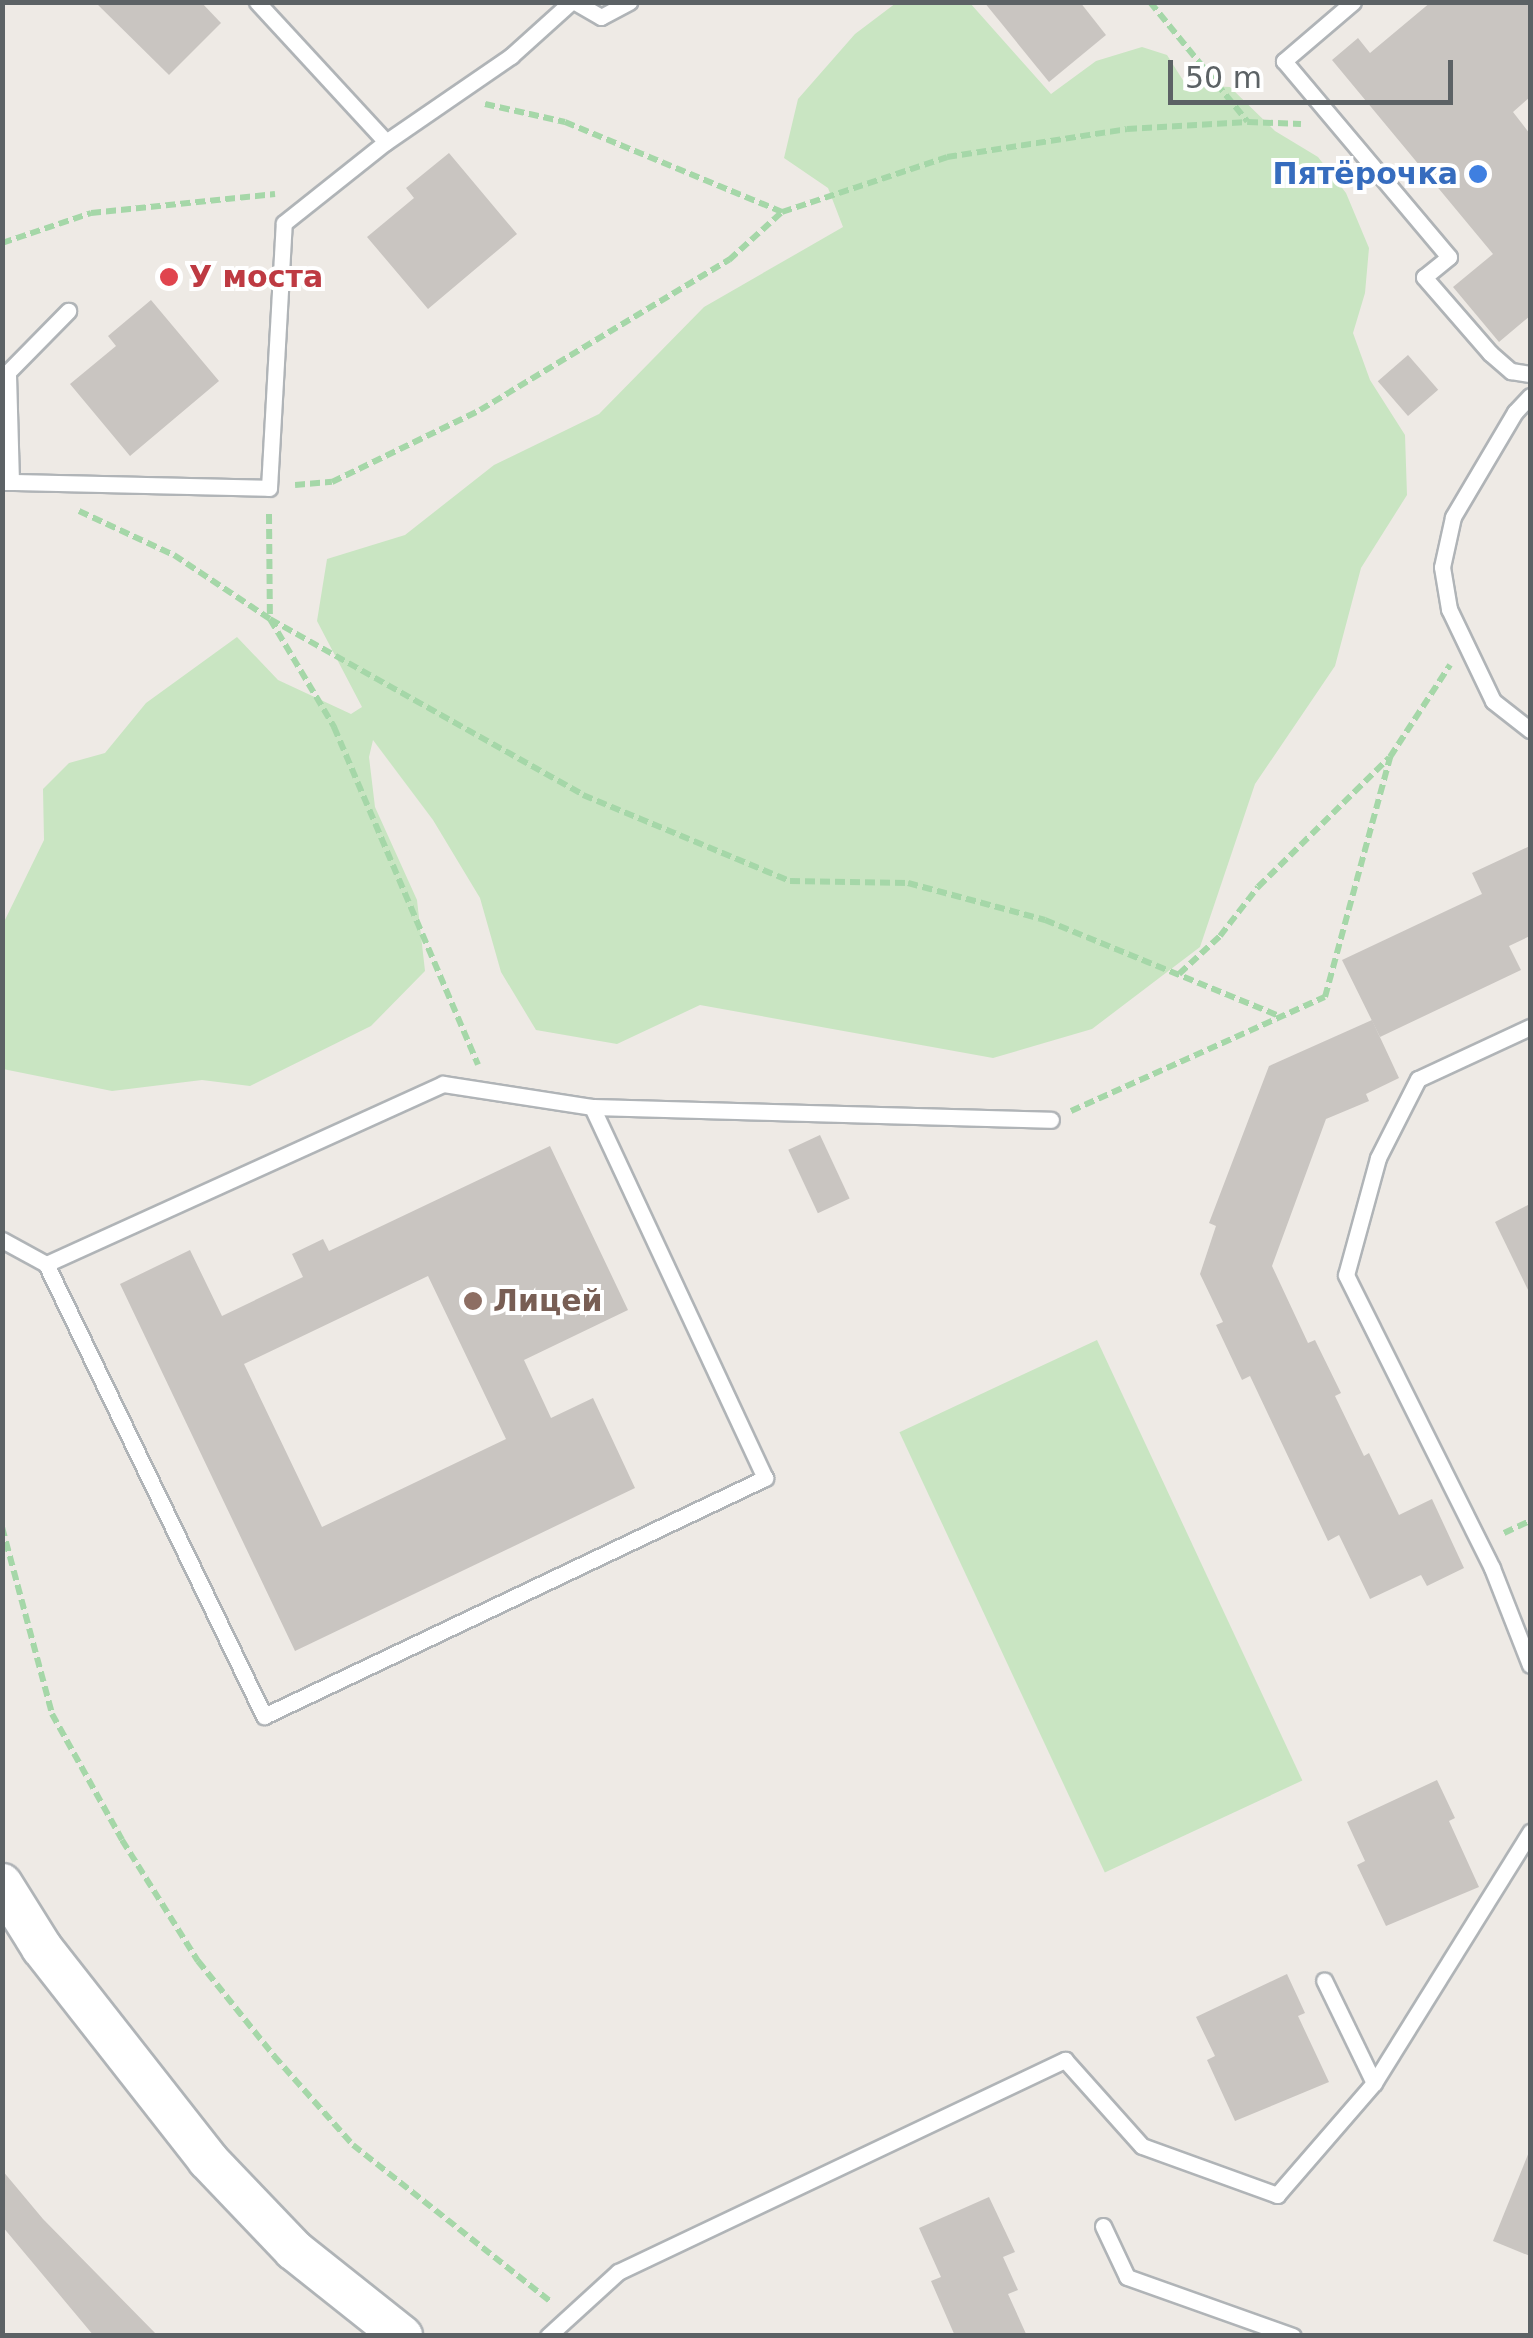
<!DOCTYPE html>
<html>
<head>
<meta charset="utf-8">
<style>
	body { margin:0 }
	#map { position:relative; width:1533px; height:2338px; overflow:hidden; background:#eeeae5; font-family:"DejaVu Sans",sans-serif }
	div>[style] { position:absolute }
	.green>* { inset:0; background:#c9e5c2; transform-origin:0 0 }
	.building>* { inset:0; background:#c9c5c1; transform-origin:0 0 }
	.path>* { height:6px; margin-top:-3px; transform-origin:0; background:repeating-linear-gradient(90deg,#a5d7a8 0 10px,transparent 0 15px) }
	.roads { filter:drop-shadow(2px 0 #b0b4b7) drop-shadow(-2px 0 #b0b4b7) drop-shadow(0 2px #b0b4b7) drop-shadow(0 -2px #b0b4b7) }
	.service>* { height:15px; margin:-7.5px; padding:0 7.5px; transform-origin:7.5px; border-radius:7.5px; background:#fff }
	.tertiary>* { height:40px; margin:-20px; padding:0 20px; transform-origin:20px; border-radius:20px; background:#fff }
	.dots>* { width:28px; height:28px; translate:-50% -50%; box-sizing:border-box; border:5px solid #fff; border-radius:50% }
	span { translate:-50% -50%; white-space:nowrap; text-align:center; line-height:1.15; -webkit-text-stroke:8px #fff; paint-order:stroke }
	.shop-label { font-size:30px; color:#366cbe; font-weight:700 }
	.right { translate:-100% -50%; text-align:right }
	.health-label { font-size:30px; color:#be3a42; font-weight:700 }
	.left { translate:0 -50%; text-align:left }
	.education-label { font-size:30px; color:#785e54; font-weight:700 }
	.frame { position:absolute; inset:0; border:5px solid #5c6265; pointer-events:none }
	.scale { position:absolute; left:1168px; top:60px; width:285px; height:45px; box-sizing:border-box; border:5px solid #5c6265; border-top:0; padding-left:12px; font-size:30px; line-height:35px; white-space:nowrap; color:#5c6265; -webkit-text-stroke:8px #fff; paint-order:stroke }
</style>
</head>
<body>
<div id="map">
	<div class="green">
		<div style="clip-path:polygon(896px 3px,970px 3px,1051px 94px,1096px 61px,1142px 47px,1167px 55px,1186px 85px,1230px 87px,1275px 131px,1318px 157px,1346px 193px,1369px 248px,1365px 293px,1353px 333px,1370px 380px,1405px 435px,1407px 495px,1361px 568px,1335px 666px,1255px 784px,1200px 947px,1092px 1029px,993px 1058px,700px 1005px,617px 1044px,536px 1030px,501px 972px,480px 898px,433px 820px,373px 740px,369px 757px,375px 807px,417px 900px,425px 971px,371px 1026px,250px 1086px,202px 1080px,112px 1091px,3px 1069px,3px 924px,44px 840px,43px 789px,69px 763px,105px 753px,146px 703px,237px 637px,278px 680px,351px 714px,362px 707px,317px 621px,327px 559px,405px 535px,494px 465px,599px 414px,704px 307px,843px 227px,828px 188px,784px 158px,798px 99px,855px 34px)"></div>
		<div style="left:1097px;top:1340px;width:486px;height:218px;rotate:65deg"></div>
	</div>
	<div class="building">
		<div style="clip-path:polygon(95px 2px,201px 2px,221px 23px,169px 75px)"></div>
		<div style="clip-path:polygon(984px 2px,1080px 2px,1106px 35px,1049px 82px)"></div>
		<div style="clip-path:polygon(1431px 2px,1530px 2px,1530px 97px,1513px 112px,1530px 134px,1530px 316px,1499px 342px,1453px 287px,1493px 254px,1332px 60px,1358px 38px,1370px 53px)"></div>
		<div style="clip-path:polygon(449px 153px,517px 234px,428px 309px,367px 237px,414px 198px,406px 188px)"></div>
		<div style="clip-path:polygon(151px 300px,219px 381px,130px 456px,70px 384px,116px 346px,108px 336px)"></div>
		<div style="left:1408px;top:355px;width:46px;height:40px;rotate:49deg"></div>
		<div style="clip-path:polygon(1530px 846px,1530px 936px,1509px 946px,1521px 970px,1380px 1037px,1342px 960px,1482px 894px,1472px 873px)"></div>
		<div style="clip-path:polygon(1372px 1020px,1399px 1078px,1366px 1094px,1369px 1101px,1326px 1119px,1272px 1266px,1308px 1343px,1315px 1340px,1341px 1393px,1335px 1396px,1364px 1456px,1369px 1453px,1399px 1515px,1432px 1499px,1464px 1568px,1427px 1586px,1421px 1575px,1370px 1599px,1339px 1535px,1328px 1541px,1250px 1376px,1242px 1380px,1216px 1325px,1223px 1322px,1200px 1274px,1216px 1226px,1209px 1223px,1269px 1066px)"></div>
		<div style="left:820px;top:1135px;width:70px;height:35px;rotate:65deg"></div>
		<div style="clip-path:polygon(evenodd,550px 1146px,628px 1310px,524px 1360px,551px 1418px,593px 1398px,635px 1488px,295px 1651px,120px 1284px,190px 1250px,222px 1316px,303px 1277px,292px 1254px,323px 1239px,329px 1251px,550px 1146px,428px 1276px,506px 1439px,322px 1527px,244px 1364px,428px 1276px)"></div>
		<div style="clip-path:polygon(1530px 1204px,1530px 1294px,1495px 1222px)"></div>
		<div style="clip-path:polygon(1437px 1780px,1455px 1818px,1449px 1821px,1479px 1887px,1386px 1926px,1357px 1865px,1365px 1861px,1347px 1822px)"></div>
		<div style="clip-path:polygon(1287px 1974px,1305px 2013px,1298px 2016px,1329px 2082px,1235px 2121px,1207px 2060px,1215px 2056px,1196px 2017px)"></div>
		<div style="clip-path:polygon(1529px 2152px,1530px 2152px,1530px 2256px,1493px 2241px)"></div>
		<div style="clip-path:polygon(2px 2170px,43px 2219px,158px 2336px,94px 2336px,2px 2226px)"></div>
		<div style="clip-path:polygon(989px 2197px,1015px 2252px,1003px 2257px,1018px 2290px,1008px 2294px,1027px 2336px,955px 2336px,931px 2281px,941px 2277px,919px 2228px)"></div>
	</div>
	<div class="path">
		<div style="left:1150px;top:2px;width:154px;rotate:50.8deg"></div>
		<div style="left:485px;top:104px;width:82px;rotate:12.7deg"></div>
		<div style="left:565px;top:122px;width:235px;rotate:22.5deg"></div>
		<div style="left:782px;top:212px;width:174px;rotate:-18.4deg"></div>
		<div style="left:947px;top:157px;width:182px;rotate:-8.8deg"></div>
		<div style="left:1127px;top:129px;width:121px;rotate:-3.3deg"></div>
		<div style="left:1248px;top:122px;width:53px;rotate:2.2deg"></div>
		<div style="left:2px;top:243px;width:94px;rotate:-18.6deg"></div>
		<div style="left:91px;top:213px;width:185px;rotate:-5.9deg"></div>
		<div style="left:295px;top:485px;width:37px;rotate:-5deg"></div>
		<div style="left:332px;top:482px;width:165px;rotate:-25.9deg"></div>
		<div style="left:480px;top:410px;width:291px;rotate:-31.1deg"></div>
		<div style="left:729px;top:260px;width:72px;rotate:-42.2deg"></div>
		<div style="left:79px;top:511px;width:105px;rotate:24.9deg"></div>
		<div style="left:174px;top:555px;width:115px;rotate:33.7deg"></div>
		<div style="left:270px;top:619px;width:359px;rotate:29.3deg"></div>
		<div style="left:583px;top:795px;width:224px;rotate:22.6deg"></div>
		<div style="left:790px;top:881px;width:118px;rotate:1deg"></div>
		<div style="left:908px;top:883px;width:142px;rotate:15.1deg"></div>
		<div style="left:1045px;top:920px;width:255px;rotate:22.3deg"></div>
		<div style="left:269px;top:514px;width:105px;rotate:89.5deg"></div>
		<div style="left:270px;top:619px;width:126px;rotate:59.3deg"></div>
		<div style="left:334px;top:727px;width:367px;rotate:66.9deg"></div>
		<div style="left:1179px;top:974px;width:56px;rotate:-42.8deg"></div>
		<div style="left:1220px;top:936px;width:62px;rotate:-52.2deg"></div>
		<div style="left:1258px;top:887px;width:184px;rotate:-44.6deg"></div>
		<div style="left:1071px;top:1111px;width:278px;rotate:-24.2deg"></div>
		<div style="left:1325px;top:997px;width:249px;rotate:-74.8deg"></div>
		<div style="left:1390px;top:757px;width:110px;rotate:-56.9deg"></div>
		<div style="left:2px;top:1527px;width:194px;rotate:75deg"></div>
		<div style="left:52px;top:1714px;width:144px;rotate:60.9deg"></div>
		<div style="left:122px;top:1840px;width:143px;rotate:57.9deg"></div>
		<div style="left:198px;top:1961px;width:122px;rotate:51.3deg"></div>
		<div style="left:274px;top:2056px;width:119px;rotate:48.4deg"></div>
		<div style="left:353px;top:2145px;width:253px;rotate:38.4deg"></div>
		<div style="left:1504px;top:1533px;width:29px;rotate:-25deg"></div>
	</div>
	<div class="roads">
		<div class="service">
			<div style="left:257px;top:2px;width:190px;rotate:47.3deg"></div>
			<div style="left:575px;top:2px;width:30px;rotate:30deg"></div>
			<div style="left:601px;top:17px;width:32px;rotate:-28deg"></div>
			<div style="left:1353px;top:2px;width:91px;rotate:139.5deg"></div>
			<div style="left:1284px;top:61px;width:256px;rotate:49.9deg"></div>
			<div style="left:1449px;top:257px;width:32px;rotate:141deg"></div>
			<div style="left:1424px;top:277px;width:101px;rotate:49deg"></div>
			<div style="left:1490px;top:353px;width:28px;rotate:41deg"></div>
			<div style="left:1511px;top:371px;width:19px;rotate:9deg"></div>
			<div style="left:1530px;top:396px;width:22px;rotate:133deg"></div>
			<div style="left:1515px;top:412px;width:122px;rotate:120.6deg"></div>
			<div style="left:1453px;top:517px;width:51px;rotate:102.4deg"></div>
			<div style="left:1442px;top:567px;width:43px;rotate:80.5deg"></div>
			<div style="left:1449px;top:609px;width:102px;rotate:64.4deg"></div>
			<div style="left:1493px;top:701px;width:47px;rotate:38.1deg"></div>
			<div style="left:2px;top:482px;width:9px"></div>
			<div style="left:11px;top:482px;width:110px;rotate:-91.6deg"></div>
			<div style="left:8px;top:372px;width:86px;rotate:-45.5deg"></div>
			<div style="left:11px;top:482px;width:258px;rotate:1.3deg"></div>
			<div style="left:269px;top:488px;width:265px;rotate:-86.8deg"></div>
			<div style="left:284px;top:223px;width:130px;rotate:-38.5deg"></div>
			<div style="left:386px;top:142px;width:152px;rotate:-34.5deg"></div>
			<div style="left:511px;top:56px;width:81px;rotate:-42deg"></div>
			<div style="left:1530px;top:1027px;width:123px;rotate:155.1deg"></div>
			<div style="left:1418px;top:1079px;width:89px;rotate:116.9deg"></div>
			<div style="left:1378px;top:1158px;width:121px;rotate:105.3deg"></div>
			<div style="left:1346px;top:1275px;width:327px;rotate:63.5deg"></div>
			<div style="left:1492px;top:1568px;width:104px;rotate:68.6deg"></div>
			<div style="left:592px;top:1107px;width:459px;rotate:1.6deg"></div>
			<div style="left:2px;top:1240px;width:50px;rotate:28.6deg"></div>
			<div style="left:46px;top:1264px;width:502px;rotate:64.25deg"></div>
			<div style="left:264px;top:1716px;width:555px;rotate:-25.41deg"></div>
			<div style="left:765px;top:1478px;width:409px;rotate:-115deg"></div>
			<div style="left:592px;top:1107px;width:151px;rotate:-171.2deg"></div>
			<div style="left:443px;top:1084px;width:436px;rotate:155.6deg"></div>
			<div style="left:1374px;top:2083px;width:296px;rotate:-58.1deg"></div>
			<div style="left:1103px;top:2226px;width:56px;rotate:64.8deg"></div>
			<div style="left:1127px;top:2277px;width:176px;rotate:19.6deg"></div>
			<div style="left:548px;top:2336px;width:95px;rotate:-42.4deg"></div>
			<div style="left:618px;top:2272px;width:495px;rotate:-25.4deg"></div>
			<div style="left:1065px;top:2060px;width:115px;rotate:48.2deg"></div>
			<div style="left:1142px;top:2146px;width:144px;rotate:19.9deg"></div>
			<div style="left:1277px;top:2195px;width:148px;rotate:-49.1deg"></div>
			<div style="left:1374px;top:2083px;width:114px;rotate:-115.9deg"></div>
		</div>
		<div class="tertiary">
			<div style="left:2px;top:1884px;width:75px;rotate:58deg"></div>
			<div style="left:42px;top:1948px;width:269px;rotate:51.9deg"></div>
			<div style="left:208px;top:2160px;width:124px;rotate:46.3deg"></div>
			<div style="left:294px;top:2250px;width:138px;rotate:38.5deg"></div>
		</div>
	</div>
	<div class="dots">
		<div style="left:1478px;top:174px;background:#3f7fe0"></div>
		<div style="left:169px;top:277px;background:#e0444e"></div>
		<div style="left:473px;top:1301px;background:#8d6e63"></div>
	</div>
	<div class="shop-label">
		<span class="right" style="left:1458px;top:174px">Пятёрочка</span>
	</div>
	<div class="health-label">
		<span class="left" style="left:189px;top:277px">У моста</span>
	</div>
	<div class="education-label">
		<span class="left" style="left:493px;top:1301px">Лицей</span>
	</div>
	<div class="frame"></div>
	<div class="scale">50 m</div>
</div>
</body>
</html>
